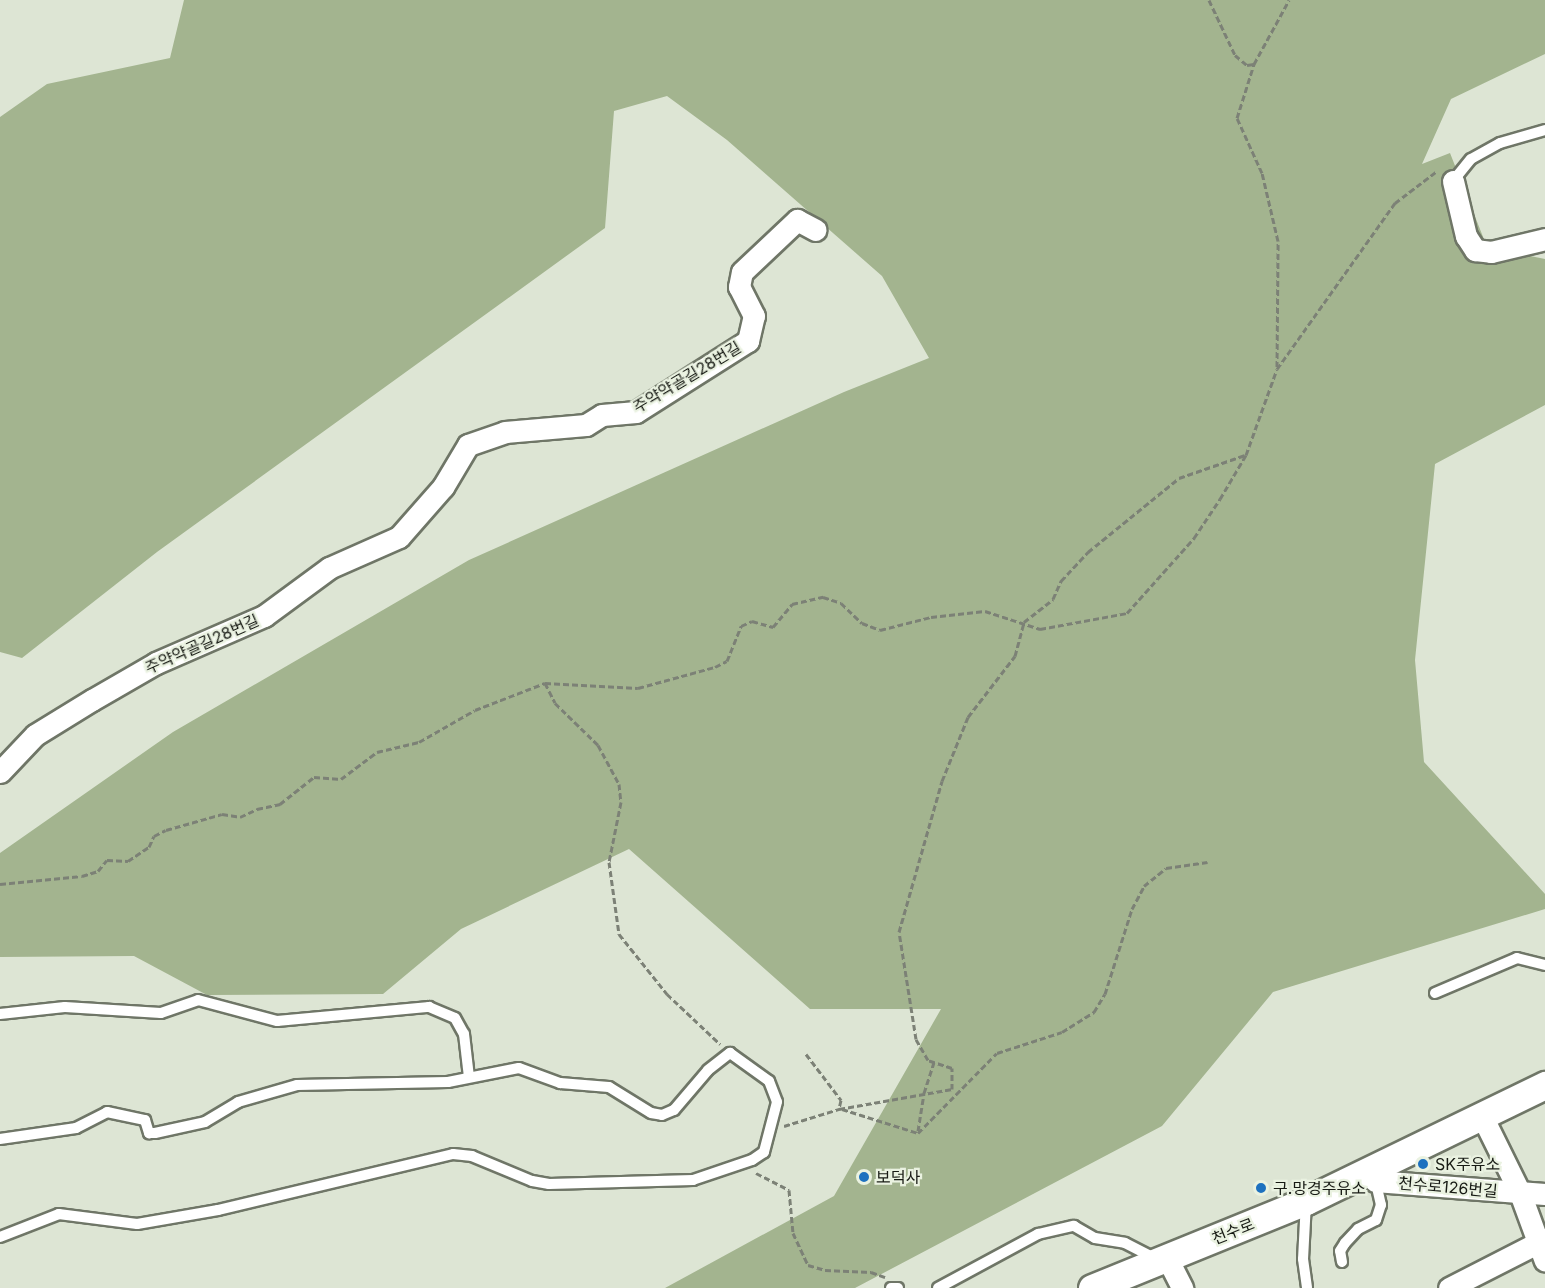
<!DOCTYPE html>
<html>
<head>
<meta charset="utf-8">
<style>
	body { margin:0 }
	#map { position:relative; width:1545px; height:1288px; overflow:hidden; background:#dde5d4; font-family:Inter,"Noto Sans KR",sans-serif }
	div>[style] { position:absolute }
	.forest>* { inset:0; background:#a3b48f }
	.path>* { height:3px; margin-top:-1.5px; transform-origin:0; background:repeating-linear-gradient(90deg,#7c8176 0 6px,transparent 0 9px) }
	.roads { filter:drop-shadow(2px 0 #6f7667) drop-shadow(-2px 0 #6f7667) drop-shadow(0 2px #6f7667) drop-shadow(0 -2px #6f7667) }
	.service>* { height:10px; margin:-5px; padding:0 5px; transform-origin:5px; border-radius:5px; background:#fff }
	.minor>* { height:21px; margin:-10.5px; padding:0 10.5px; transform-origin:10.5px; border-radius:10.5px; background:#fff }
	.tertiary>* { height:27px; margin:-13.5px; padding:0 13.5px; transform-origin:13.5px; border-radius:13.5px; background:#fff }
	.dots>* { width:16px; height:16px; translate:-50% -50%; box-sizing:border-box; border:3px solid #eaf2e1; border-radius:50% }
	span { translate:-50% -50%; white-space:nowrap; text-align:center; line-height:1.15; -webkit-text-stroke:4.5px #eaf2e1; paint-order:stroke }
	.street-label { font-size:16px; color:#171a14 }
	.poi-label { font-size:16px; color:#171a14 }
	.left { translate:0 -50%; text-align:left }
</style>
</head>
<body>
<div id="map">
	<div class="forest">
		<div style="clip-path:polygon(184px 0,1545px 0,1545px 54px,1451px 99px,1422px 164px,1450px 153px,1487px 247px,1545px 259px,1545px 405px,1435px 464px,1415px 660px,1424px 762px,1545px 894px,1545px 909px,1273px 992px,1162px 1126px,855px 1288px,665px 1288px,834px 1196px,941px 1009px,810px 1009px,629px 849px,461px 929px,383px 994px,207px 995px,134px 956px,0 957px,0 853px,173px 732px,469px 560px,844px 392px,929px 358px,882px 276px,727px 140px,667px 96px,614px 111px,605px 228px,157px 552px,22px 658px,0 652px,0 117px,47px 84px,170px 58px)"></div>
	</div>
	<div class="path">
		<div style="left:1209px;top:0;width:61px;rotate:64.7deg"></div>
		<div style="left:1235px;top:55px;width:16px;rotate:40deg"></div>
		<div style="left:1247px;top:65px;width:7px;rotate:-8deg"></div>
		<div style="left:1277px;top:367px;width:126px;rotate:-89.5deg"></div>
		<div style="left:1278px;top:241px;width:70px;rotate:-103.2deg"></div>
		<div style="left:1262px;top:173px;width:60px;rotate:-114.4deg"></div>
		<div style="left:1237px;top:118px;width:57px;rotate:-72.5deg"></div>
		<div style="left:1254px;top:64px;width:73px;rotate:-61.3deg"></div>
		<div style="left:545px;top:683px;width:22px;rotate:63deg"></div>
		<div style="left:555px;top:703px;width:60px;rotate:44.3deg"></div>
		<div style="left:598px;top:745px;width:44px;rotate:61.7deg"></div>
		<div style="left:619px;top:784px;width:18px;rotate:84deg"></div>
		<div style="left:621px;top:802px;width:61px;rotate:101.3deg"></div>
		<div style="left:609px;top:862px;width:73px;rotate:82.1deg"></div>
		<div style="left:619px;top:934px;width:77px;rotate:51.3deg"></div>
		<div style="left:667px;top:994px;width:73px;rotate:43.3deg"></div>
		<div style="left:0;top:884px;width:82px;rotate:-5.6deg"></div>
		<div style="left:82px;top:876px;width:17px;rotate:-17deg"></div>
		<div style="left:98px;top:871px;width:14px;rotate:-51deg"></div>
		<div style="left:107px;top:860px;width:21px;rotate:3deg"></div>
		<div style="left:128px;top:861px;width:25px;rotate:-34deg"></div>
		<div style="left:149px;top:847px;width:12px;rotate:-66deg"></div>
		<div style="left:154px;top:836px;width:13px;rotate:-27deg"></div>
		<div style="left:166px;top:830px;width:58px;rotate:-15.9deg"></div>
		<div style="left:222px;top:814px;width:18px;rotate:9deg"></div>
		<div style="left:240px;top:817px;width:19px;rotate:-25deg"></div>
		<div style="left:257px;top:809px;width:24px;rotate:-12deg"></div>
		<div style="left:280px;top:804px;width:43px;rotate:-38.5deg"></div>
		<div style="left:314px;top:777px;width:27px;rotate:4deg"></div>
		<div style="left:341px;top:779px;width:45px;rotate:-36.9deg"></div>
		<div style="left:377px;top:752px;width:43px;rotate:-13.4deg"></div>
		<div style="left:419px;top:742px;width:64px;rotate:-29.7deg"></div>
		<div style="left:475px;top:710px;width:75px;rotate:-21.1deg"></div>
		<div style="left:545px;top:683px;width:93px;rotate:3.1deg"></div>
		<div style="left:638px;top:688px;width:80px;rotate:-15.3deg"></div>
		<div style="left:715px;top:667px;width:13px;rotate:-27deg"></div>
		<div style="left:727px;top:661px;width:38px;rotate:-68deg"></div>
		<div style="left:741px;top:626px;width:12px;rotate:-24deg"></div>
		<div style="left:752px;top:621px;width:22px;rotate:16deg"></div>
		<div style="left:773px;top:627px;width:30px;rotate:-50deg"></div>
		<div style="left:792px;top:604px;width:32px;rotate:-13deg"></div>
		<div style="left:823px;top:597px;width:19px;rotate:18deg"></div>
		<div style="left:841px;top:603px;width:29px;rotate:44deg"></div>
		<div style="left:862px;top:623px;width:19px;rotate:21deg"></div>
		<div style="left:880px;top:630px;width:53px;rotate:-14.3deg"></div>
		<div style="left:931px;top:617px;width:54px;rotate:-6.3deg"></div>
		<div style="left:985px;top:611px;width:58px;rotate:18.1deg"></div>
		<div style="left:1040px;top:629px;width:88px;rotate:-10.4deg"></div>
		<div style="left:1127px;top:613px;width:101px;rotate:-48.2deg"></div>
		<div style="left:1194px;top:538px;width:47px;rotate:-56.3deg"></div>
		<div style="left:1220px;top:499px;width:51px;rotate:-59.4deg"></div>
		<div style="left:1246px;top:455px;width:91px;rotate:-70.2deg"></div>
		<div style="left:1277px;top:369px;width:204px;rotate:-54.6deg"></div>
		<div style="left:1395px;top:203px;width:53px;rotate:-37.3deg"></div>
		<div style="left:806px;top:1054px;width:58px;rotate:52.7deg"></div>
		<div style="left:841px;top:1100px;width:9px;rotate:103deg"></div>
		<div style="left:842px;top:1109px;width:80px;rotate:17.5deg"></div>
		<div style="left:784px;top:1126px;width:58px;rotate:-17.2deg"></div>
		<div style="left:839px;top:1109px;width:115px;rotate:-10deg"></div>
		<div style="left:952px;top:1089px;width:21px;rotate:-90deg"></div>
		<div style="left:952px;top:1068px;width:25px;rotate:-162deg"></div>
		<div style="left:928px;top:1060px;width:24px;rotate:-120deg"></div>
		<div style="left:916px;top:1039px;width:108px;rotate:-99deg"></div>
		<div style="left:899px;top:932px;width:157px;rotate:-74.1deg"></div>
		<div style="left:942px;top:781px;width:69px;rotate:-67.9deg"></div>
		<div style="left:968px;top:717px;width:77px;rotate:-52.4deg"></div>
		<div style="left:1015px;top:656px;width:35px;rotate:-75deg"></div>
		<div style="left:1024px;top:622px;width:37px;rotate:-38deg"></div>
		<div style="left:1053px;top:599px;width:20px;rotate:-66deg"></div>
		<div style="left:1061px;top:581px;width:40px;rotate:-47deg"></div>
		<div style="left:1088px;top:552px;width:117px;rotate:-39.1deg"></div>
		<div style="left:1179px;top:478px;width:70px;rotate:-19.2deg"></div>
		<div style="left:918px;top:1131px;width:38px;rotate:-81deg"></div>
		<div style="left:924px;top:1093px;width:32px;rotate:-72deg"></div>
		<div style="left:918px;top:1133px;width:112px;rotate:-45.4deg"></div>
		<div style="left:997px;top:1053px;width:68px;rotate:-17.9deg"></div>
		<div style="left:1062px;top:1032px;width:38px;rotate:-32deg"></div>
		<div style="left:1094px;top:1012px;width:21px;rotate:-59deg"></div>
		<div style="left:1105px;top:994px;width:89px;rotate:-72.4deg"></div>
		<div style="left:1132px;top:909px;width:26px;rotate:-62deg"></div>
		<div style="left:1144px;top:886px;width:28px;rotate:-39deg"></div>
		<div style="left:1166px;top:868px;width:42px;rotate:-8.1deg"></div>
		<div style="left:756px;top:1173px;width:37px;rotate:27deg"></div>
		<div style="left:789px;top:1190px;width:43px;rotate:84.7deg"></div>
		<div style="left:793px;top:1233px;width:35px;rotate:65deg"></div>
		<div style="left:808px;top:1265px;width:18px;rotate:16deg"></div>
		<div style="left:825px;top:1270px;width:46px;rotate:2.5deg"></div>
		<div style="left:871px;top:1272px;width:15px;rotate:20deg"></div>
	</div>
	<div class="roads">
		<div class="service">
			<div style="left:1453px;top:181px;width:28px;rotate:-51deg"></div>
			<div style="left:1471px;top:159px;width:33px;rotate:-29deg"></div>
			<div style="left:1500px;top:143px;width:47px;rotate:-16.1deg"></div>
			<div style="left:1435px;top:993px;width:89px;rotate:-23.1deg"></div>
			<div style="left:1517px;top:958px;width:29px;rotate:14deg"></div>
			<div style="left:0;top:1014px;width:65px;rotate:-6.1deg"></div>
			<div style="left:65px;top:1007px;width:96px;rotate:3.6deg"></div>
			<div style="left:161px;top:1013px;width:39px;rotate:-19deg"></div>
			<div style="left:198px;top:1000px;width:82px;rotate:14.9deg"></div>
			<div style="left:277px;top:1021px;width:153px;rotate:-5.3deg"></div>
			<div style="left:429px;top:1007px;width:28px;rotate:23deg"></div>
			<div style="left:455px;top:1018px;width:18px;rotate:61deg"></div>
			<div style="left:464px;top:1034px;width:43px;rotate:83.4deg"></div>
			<div style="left:0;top:1139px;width:77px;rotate:-8.2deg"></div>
			<div style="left:76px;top:1128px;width:35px;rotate:-27deg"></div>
			<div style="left:107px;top:1112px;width:39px;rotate:12deg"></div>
			<div style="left:145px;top:1120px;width:14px;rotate:73deg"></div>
			<div style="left:149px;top:1133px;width:6px"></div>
			<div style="left:155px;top:1133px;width:51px;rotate:-12.4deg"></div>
			<div style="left:205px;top:1122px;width:39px;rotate:-31deg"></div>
			<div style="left:238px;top:1102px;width:61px;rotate:-16.1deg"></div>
			<div style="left:297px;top:1085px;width:151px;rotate:-1.1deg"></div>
			<div style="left:448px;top:1082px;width:72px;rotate:-11.2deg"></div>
			<div style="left:519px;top:1068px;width:44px;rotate:20.1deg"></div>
			<div style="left:560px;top:1083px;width:49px;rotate:4.7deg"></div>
			<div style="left:609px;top:1087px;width:49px;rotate:31.8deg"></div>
			<div style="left:651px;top:1113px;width:11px;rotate:10deg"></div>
			<div style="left:662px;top:1115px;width:13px;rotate:-23deg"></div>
			<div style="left:674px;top:1110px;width:52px;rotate:-49.6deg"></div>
			<div style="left:708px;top:1070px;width:28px;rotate:-38deg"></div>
			<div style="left:730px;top:1053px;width:48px;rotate:35.7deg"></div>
			<div style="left:769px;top:1081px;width:22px;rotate:69deg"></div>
			<div style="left:777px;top:1102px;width:52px;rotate:104.6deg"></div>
			<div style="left:764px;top:1152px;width:14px;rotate:146deg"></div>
			<div style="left:752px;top:1160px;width:62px;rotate:161.3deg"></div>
			<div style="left:693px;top:1180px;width:144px;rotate:178.4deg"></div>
			<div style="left:549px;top:1184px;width:17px;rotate:-170deg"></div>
			<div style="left:532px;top:1181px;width:65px;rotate:-157.4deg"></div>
			<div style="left:472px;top:1156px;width:19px;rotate:-174deg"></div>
			<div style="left:453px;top:1154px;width:242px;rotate:166.6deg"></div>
			<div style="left:218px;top:1210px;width:82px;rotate:170.2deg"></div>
			<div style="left:137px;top:1224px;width:79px;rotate:-172.7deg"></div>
			<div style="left:59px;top:1214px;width:63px;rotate:158.7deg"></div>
			<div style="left:1306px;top:1202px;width:57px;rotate:93deg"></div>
			<div style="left:1303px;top:1259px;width:29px;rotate:82deg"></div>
			<div style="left:1342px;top:1262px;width:11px;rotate:-100deg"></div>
			<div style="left:1340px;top:1251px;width:9px;rotate:-58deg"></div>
			<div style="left:1345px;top:1243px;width:19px;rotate:-47deg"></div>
			<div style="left:1358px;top:1229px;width:20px;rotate:-27deg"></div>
			<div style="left:1376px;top:1220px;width:16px;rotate:-72deg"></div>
			<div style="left:1381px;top:1205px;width:27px;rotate:-103deg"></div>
			<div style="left:891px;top:1288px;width:7px"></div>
			<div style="left:938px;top:1288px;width:114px;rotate:-28.4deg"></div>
			<div style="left:1038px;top:1234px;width:37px;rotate:-13deg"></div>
			<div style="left:1074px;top:1226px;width:24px;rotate:30deg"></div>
			<div style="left:1095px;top:1238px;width:30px;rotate:9deg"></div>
			<div style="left:1125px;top:1243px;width:34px;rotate:27deg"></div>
		</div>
		<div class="minor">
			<div style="left:1453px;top:181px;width:57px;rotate:76.7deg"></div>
			<div style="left:1466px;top:236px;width:17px;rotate:57deg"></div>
			<div style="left:1475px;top:250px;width:16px;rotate:7deg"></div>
			<div style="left:1491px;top:252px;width:56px;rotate:-13.5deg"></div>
			<div style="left:0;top:772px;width:51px;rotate:-46.6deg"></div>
			<div style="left:35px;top:735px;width:67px;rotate:-31.6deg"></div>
			<div style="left:92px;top:700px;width:74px;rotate:-30deg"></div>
			<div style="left:156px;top:663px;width:118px;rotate:-23.5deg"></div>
			<div style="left:264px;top:616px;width:81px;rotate:-36.4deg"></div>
			<div style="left:329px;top:568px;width:77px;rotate:-23.9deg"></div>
			<div style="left:399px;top:537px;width:67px;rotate:-48.7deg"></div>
			<div style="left:443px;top:487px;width:49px;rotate:-59.2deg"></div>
			<div style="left:468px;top:445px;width:39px;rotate:-19deg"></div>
			<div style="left:505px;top:432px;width:81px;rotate:-4.9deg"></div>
			<div style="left:586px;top:425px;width:19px;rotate:-32deg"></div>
			<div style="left:602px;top:415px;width:34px;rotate:-5deg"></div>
			<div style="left:636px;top:412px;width:133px;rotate:-32.4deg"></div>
			<div style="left:748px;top:341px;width:26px;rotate:-77deg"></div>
			<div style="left:754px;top:316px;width:33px;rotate:-117deg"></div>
			<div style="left:739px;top:287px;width:15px;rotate:-79deg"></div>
			<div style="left:742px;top:272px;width:76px;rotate:-43.4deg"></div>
			<div style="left:797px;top:220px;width:21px;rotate:28deg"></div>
			<div style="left:1482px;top:1116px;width:86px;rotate:63.7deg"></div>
			<div style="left:1520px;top:1193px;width:72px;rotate:69.8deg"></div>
			<div style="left:1375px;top:1181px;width:170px;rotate:4.4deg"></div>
			<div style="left:1167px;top:1258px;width:34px;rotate:63deg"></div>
			<div style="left:1449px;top:1288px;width:108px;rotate:-27deg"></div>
		</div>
		<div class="tertiary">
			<div style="left:1092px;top:1288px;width:231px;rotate:-22.1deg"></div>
			<div style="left:1306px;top:1201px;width:266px;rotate:-25.9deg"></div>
		</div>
	</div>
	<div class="dots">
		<div style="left:1423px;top:1164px;background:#1d71bf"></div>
		<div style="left:864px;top:1177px;background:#1d71bf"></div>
		<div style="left:1261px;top:1188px;background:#1d71bf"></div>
	</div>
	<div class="street-label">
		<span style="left:687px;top:377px;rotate:-31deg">주약약골길28번길</span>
		<span style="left:202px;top:644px;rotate:-24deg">주약약골길28번길</span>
		<span style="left:1448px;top:1187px;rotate:5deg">천수로126번길</span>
		<span style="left:1233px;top:1231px;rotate:-22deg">천수로</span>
	</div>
	<div class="poi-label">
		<span class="left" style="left:1435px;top:1164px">SK주유소</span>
		<span class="left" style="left:876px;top:1177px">보덕사</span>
		<span class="left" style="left:1273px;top:1188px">구.망경주유소</span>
	</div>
</div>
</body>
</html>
